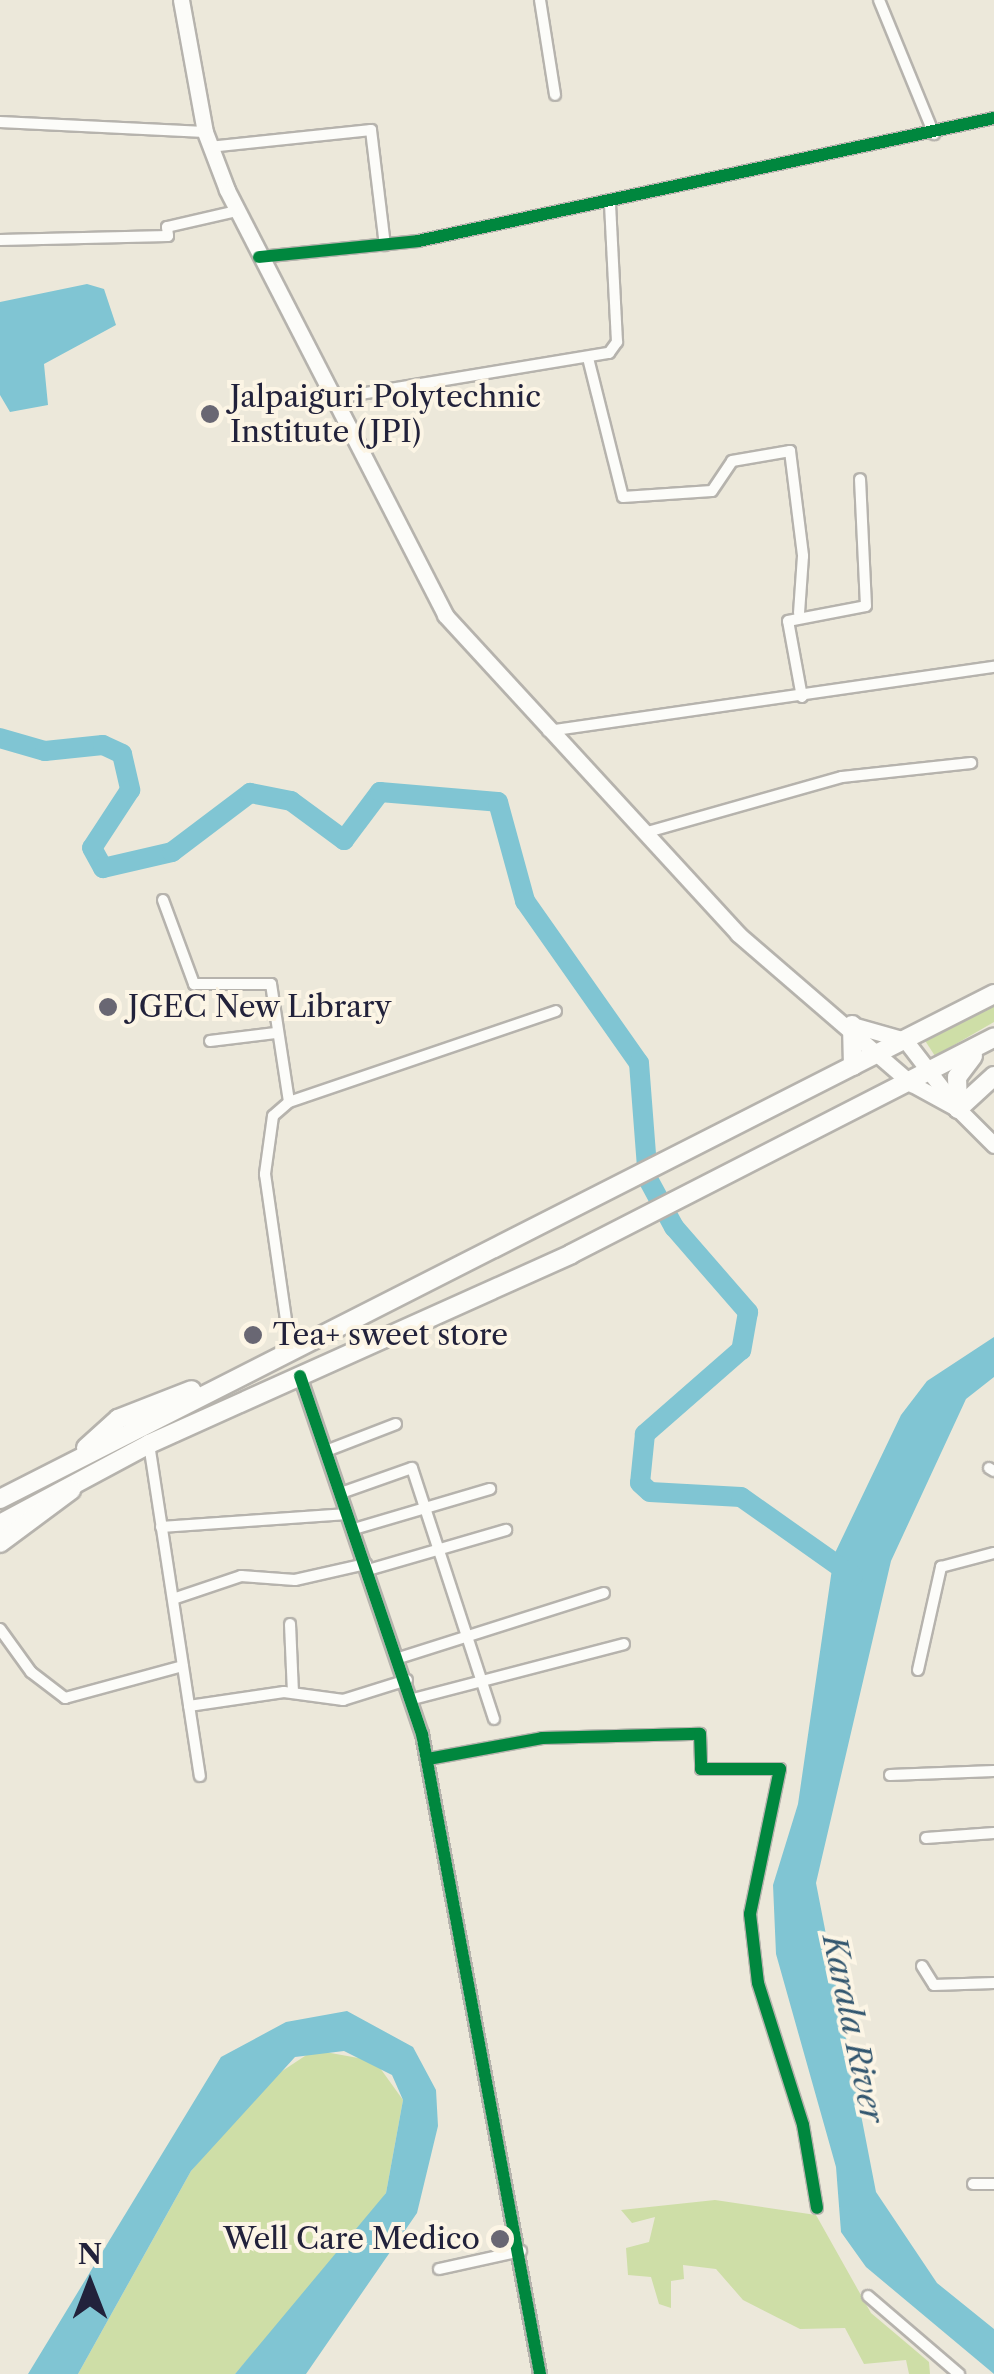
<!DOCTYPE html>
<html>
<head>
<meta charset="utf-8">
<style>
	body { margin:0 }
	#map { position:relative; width:994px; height:2374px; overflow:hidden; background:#ece8da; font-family:"Libre Caslon Text",serif }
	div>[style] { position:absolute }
	.green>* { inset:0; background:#cedea7 }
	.water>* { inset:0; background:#80c5d3 }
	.river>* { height:20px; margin:-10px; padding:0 10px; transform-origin:10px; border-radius:10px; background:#80c5d3 }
	.roads { filter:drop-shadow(2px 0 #b6b3ad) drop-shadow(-2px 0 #b6b3ad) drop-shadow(0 2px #b6b3ad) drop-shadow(0 -2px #b6b3ad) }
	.minor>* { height:10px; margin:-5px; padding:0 5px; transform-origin:5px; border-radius:5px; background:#fcfcf9 }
	.tertiary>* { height:12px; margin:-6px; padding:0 6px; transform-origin:6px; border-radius:6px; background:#fcfcf9 }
	.secondary>* { height:15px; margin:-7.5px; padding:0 7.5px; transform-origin:7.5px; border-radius:7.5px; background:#fcfcf9 }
	.trunk>* { height:18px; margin:-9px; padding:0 9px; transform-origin:9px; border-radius:9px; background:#fcfcf9 }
	.cycleway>* { height:12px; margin:-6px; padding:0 6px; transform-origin:6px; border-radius:6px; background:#00873e }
	.dots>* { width:28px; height:28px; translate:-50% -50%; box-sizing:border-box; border:5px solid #fcf5e5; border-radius:50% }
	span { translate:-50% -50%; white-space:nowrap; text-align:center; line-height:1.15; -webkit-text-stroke:8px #fcf5e5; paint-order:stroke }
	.poi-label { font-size:30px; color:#22223b }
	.left { translate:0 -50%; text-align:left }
	.right { translate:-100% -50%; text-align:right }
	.water-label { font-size:32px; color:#32566f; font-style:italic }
	.north { position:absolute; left:40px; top:2234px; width:100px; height:100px; -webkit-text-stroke:8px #fcf5e5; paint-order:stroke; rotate:0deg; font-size:28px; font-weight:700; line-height:40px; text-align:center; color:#22223b }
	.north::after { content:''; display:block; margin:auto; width:35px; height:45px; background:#22223b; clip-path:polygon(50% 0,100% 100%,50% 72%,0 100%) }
</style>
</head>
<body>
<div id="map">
	<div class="green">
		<div style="clip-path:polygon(994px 999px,994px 1022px,935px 1056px,924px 1039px)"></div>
		<div style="clip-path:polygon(314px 2050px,375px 2061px,403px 2100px,386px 2193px,361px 2230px,235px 2374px,78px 2374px,191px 2171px,264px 2083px)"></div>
		<div style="clip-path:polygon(715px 2200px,816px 2215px,871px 2313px,929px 2362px,930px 2374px,909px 2374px,906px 2360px,864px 2364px,845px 2328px,800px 2329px,743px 2300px,716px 2269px,683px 2265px,684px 2279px,671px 2281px,671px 2308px,659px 2304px,651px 2277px,628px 2275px,626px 2248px,649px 2242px,655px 2217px,632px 2223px,621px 2210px)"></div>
	</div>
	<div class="water">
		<div style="clip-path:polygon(87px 284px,104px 289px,116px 325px,44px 364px,48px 405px,10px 412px,0 395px,0 302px)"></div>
		<div style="clip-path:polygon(994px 1337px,994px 1377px,966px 1399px,891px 1561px,816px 1883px,876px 2192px,937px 2283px,994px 2329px,994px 2374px,866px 2267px,841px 2232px,836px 2167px,776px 1954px,773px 1885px,798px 1804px,834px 1555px,901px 1415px,927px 1381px)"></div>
		<div style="clip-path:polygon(347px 2011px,413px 2047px,436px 2090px,438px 2126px,417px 2213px,306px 2374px,235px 2374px,386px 2193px,403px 2100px,392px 2075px,344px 2051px,295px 2057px,191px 2171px,78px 2374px,28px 2374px,221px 2057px,286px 2022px)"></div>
	</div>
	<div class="river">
		<div style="left:0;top:738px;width:47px;rotate:16.1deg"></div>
		<div style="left:45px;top:751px;width:58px;rotate:-5.9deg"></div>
		<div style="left:103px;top:745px;width:21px;rotate:25deg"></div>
		<div style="left:122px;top:754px;width:37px;rotate:77deg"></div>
		<div style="left:130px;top:790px;width:69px;rotate:123.2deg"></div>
		<div style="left:92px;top:848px;width:23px;rotate:61deg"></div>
		<div style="left:103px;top:868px;width:71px;rotate:-13.1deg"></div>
		<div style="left:172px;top:852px;width:98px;rotate:-37.1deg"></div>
		<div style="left:250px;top:793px;width:42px;rotate:11deg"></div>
		<div style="left:291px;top:801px;width:66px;rotate:36.3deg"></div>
		<div style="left:344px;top:840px;width:60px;rotate:-53.1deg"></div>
		<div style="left:380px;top:792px;width:118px;rotate:4.8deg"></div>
		<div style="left:498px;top:802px;width:103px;rotate:74.7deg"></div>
		<div style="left:525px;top:901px;width:198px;rotate:54.9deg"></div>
		<div style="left:639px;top:1063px;width:116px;rotate:85.6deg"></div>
		<div style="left:648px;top:1179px;width:55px;rotate:61.6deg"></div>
		<div style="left:674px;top:1227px;width:113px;rotate:49deg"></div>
		<div style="left:748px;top:1312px;width:39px;rotate:100deg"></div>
		<div style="left:741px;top:1350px;width:128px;rotate:138.8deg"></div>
		<div style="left:645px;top:1434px;width:49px;rotate:95.8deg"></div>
		<div style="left:640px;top:1483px;width:13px;rotate:42deg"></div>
		<div style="left:650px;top:1492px;width:91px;rotate:3.1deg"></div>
		<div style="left:741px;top:1497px;width:137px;rotate:35.2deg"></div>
	</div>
	<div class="roads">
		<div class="minor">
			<div style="left:540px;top:0;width:96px;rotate:81deg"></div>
			<div style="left:879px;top:0;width:145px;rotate:67.7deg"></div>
			<div style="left:0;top:122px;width:205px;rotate:2.8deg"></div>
			<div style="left:209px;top:147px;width:163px;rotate:-6deg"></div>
			<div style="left:371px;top:130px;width:116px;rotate:83.1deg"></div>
			<div style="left:0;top:240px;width:168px;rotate:-1.4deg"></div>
			<div style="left:168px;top:236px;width:9px;rotate:-96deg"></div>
			<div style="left:167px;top:227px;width:72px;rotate:-12.9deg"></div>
			<div style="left:260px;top:257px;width:159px;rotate:-5.8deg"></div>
			<div style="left:418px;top:241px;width:589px;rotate:-12.05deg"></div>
			<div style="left:588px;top:358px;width:143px;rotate:75.9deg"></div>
			<div style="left:623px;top:497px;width:89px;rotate:-3.9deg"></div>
			<div style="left:712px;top:491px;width:36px;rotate:-56deg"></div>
			<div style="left:732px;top:461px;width:59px;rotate:-9.8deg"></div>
			<div style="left:790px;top:451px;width:106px;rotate:82.9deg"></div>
			<div style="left:803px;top:556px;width:57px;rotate:94deg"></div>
			<div style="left:330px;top:399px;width:283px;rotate:-9.4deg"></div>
			<div style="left:609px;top:353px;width:14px;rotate:-54deg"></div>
			<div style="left:617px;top:342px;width:139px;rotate:-92.9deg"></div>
			<div style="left:802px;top:697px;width:77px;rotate:-100.4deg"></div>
			<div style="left:788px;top:621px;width:79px;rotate:-10.9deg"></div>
			<div style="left:866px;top:606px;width:127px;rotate:-92.7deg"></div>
			<div style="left:548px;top:731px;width:451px;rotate:-8.2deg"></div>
			<div style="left:644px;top:833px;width:206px;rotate:-15.8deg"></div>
			<div style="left:842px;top:777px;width:130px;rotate:-6.2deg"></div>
			<div style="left:163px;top:900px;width:90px;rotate:69.7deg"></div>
			<div style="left:194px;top:984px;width:77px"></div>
			<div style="left:271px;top:984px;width:119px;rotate:81.3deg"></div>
			<div style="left:289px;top:1102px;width:21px;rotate:139deg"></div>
			<div style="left:273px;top:1116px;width:59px;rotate:97.9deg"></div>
			<div style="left:265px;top:1174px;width:176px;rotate:81.8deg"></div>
			<div style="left:210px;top:1041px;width:66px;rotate:-6.9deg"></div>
			<div style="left:289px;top:1102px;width:282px;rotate:-18.8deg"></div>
			<div style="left:149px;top:1444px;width:336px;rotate:81.3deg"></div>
			<div style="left:326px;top:1451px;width:75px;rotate:-21.1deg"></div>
			<div style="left:989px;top:1468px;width:6px;rotate:31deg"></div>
			<div style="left:341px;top:1493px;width:75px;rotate:-19.4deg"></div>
			<div style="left:412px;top:1468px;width:264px;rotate:71.9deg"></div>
			<div style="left:161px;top:1527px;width:187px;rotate:-4deg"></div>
			<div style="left:354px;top:1529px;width:142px;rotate:-16.4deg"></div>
			<div style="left:368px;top:1570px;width:144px;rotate:-16.2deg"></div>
			<div style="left:173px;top:1599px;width:72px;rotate:-18.7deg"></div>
			<div style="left:241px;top:1576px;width:54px;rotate:4.2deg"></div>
			<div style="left:295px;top:1580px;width:73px;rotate:-12.7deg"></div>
			<div style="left:290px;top:1624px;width:68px;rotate:87.5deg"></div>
			<div style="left:0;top:1629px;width:53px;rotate:54.2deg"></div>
			<div style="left:31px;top:1672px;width:43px;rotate:37.4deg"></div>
			<div style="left:65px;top:1698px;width:122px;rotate:-15.2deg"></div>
			<div style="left:399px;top:1658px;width:215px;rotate:-17.6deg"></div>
			<div style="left:918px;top:1670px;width:106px;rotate:-77.4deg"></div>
			<div style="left:941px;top:1567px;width:55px;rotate:-14.8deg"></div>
			<div style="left:413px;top:1699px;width:218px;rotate:-14.6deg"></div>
			<div style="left:189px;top:1706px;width:96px;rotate:-8.4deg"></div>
			<div style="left:284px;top:1692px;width:60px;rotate:7.7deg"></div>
			<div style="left:343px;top:1700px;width:67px;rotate:-17.4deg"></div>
			<div style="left:428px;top:1759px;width:116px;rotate:-10.4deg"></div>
			<div style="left:542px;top:1738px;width:158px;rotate:-1.5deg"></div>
			<div style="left:700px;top:1734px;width:35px;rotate:88deg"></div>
			<div style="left:701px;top:1769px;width:79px"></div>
			<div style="left:780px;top:1769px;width:148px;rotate:101.7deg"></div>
			<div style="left:750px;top:1914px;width:69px;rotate:83.4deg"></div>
			<div style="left:758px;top:1983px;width:149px;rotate:72.4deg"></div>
			<div style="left:803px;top:2125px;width:84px;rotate:80.4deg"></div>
			<div style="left:890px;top:1775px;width:104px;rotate:-2.2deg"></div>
			<div style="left:926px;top:1838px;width:68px;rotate:-4.2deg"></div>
			<div style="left:922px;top:1966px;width:22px;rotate:58deg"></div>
			<div style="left:934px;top:1985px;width:60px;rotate:-1.9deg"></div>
			<div style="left:973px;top:2184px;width:21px"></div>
			<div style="left:439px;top:2269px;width:84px;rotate:-12.4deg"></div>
			<div style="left:868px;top:2296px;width:120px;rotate:40.6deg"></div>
		</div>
		<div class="tertiary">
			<div style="left:300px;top:1376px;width:378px;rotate:71.2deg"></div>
			<div style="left:422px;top:1734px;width:651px;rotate:79.55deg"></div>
		</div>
		<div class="secondary">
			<div style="left:181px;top:0;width:134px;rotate:79.7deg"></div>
			<div style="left:205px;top:132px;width:62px;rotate:69.2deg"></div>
			<div style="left:227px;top:190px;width:478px;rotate:62.8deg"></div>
			<div style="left:445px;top:615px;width:433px;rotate:47.4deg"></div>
			<div style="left:738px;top:934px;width:230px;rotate:40.8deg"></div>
			<div style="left:912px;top:1084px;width:52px;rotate:28.5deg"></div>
			<div style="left:958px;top:1109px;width:87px;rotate:-127.5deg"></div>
			<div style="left:905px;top:1040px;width:55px;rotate:-164.2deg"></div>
			<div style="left:958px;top:1109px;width:51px;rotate:45deg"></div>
		</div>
		<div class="trunk">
			<div style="left:852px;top:1025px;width:41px;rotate:88.6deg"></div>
			<div style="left:973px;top:1056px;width:26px;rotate:127deg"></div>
			<div style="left:957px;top:1077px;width:32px;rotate:88deg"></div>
			<div style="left:958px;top:1109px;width:49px;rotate:-42.5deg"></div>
			<div style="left:86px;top:1448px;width:43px;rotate:-42.2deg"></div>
			<div style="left:118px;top:1419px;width:79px;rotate:-21.4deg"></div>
			<div style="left:0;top:1499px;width:1115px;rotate:-26.93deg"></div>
			<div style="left:0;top:1524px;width:169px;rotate:-28.2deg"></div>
			<div style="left:149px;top:1444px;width:463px;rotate:-24.2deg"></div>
			<div style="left:571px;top:1254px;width:475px;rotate:-27.1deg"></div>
			<div style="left:0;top:1543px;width:89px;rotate:-36.7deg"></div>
		</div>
	</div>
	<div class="cycleway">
		<div style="left:259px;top:257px;width:160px;rotate:-5.7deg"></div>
		<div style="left:418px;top:241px;width:589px;rotate:-12.05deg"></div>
		<div style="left:300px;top:1376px;width:378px;rotate:71.2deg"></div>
		<div style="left:422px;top:1734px;width:651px;rotate:79.55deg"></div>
		<div style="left:428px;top:1759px;width:116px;rotate:-10.4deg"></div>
		<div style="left:542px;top:1738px;width:158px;rotate:-1.5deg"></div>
		<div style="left:700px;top:1734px;width:35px;rotate:88deg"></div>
		<div style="left:701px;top:1769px;width:79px"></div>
		<div style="left:780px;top:1769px;width:148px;rotate:101.7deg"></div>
		<div style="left:750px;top:1914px;width:69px;rotate:83.4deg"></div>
		<div style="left:758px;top:1983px;width:149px;rotate:72.4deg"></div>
		<div style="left:803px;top:2125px;width:84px;rotate:80.4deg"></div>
	</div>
	<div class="dots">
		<div style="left:210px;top:414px;background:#696773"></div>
		<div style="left:108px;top:1007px;background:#696773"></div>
		<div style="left:253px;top:1335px;background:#696773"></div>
		<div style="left:500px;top:2239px;background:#696773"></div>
	</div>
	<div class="poi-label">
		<span class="left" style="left:230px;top:414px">Jalpaiguri Polytechnic<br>Institute (JPI)</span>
		<span class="left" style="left:128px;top:1007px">JGEC New Library</span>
		<span class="left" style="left:273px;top:1335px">Tea+ sweet store</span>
		<span class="right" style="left:480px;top:2239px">Well Care Medico</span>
	</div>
	<div class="water-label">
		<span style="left:853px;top:2029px;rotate:78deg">Karala River</span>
	</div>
	<div class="north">N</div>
</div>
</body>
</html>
